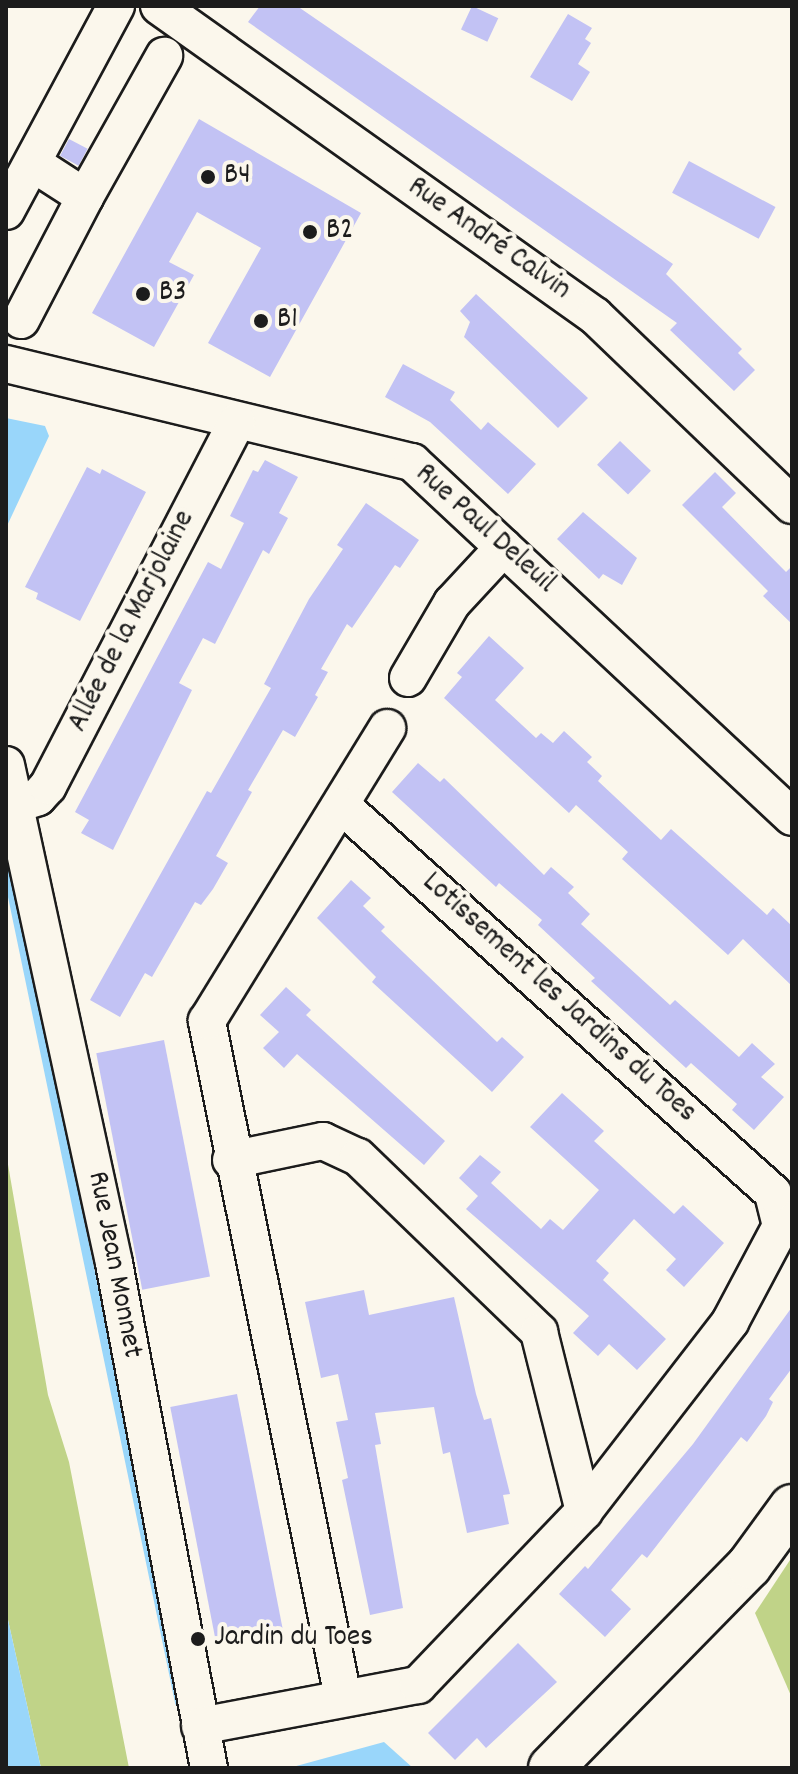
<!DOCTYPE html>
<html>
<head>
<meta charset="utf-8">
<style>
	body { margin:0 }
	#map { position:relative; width:798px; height:1774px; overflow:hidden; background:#fbf7ec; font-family:Dekko,sans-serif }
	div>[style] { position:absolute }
	.green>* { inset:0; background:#c0d388 }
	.water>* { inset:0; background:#99d6fa }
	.stream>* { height:9px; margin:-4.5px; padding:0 4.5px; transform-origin:4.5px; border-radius:4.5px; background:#99d6fa }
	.building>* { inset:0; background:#c2c2f4; transform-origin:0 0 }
	.roads { filter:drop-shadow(2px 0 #1c1c1c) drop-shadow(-2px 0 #1c1c1c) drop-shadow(0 2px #1c1c1c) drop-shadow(0 -2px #1c1c1c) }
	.minor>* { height:36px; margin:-18px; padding:0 18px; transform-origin:18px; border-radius:18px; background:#fbf7ec }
	.secondary>* { height:44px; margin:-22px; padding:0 22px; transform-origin:22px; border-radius:22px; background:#fbf7ec }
	.dots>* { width:22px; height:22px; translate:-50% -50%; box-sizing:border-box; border:4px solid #fbf7ec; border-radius:50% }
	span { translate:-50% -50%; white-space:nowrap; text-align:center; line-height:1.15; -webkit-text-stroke:8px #fbf7ec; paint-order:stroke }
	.poi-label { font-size:30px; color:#1c1c1c }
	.left { translate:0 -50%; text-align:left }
	.street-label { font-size:30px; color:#1c1c1c }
	.frame { position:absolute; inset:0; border:8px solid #1c1c1c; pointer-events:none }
</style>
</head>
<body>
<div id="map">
	<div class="green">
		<div style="clip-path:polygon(6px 1153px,48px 1395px,69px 1462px,129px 1768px,41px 1768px,6px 1611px)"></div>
		<div style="clip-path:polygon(792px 1557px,792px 1698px,755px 1613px)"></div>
	</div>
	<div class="water">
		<div style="clip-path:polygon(6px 418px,45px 426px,49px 436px,6px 528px)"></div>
		<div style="clip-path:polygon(6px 1611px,41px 1768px,6px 1768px)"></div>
		<div style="clip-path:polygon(384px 1742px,413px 1768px,289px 1768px)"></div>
	</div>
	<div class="stream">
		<div style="left:6px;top:867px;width:853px;rotate:78.29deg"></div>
	</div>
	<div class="building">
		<div style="clip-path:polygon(260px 6px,297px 6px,673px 264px,666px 274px,742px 349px,738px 353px,755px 370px,734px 391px,670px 330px,677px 323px,248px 22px)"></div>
		<div style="left:472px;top:6px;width:29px;height:26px;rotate:25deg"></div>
		<div style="clip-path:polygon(568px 14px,592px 28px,585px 39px,591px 43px,578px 64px,590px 72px,572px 101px,530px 77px)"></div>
		<div style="clip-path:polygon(199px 119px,361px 213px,270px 377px,208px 343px,261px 248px,197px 212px,169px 262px,194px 275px,154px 347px,92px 313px)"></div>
		<div style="left:69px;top:139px;width:21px;height:19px;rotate:28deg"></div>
		<div style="left:689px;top:161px;width:98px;height:36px;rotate:28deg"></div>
		<div style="clip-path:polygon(476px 294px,588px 398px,558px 428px,464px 337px,470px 322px,460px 311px)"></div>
		<div style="clip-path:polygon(403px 364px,455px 392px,450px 400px,481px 430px,488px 422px,536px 464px,508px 494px,430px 422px,385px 397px)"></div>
		<div style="left:620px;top:441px;width:43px;height:33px;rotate:44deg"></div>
		<div style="clip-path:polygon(265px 460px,298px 477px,279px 513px,288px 518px,269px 554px,263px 550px,215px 644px,203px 638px,179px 683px,192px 690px,113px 850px,81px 833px,89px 820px,75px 812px,208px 562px,221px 569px,244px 523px,230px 516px,253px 470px,258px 472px)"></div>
		<div style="clip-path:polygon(87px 467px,100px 474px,102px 469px,146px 492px,80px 621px,36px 599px,38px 593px,25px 587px)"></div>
		<div style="clip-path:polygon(715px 472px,736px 493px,722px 507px,786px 572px,792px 566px,792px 624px,763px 596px,768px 591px,682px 505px)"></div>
		<div style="clip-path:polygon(366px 503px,419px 540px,400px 568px,395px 565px,352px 628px,347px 624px,321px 669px,328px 672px,315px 695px,318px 697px,295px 737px,283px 730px,248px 790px,252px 792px,216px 856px,228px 863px,213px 889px,201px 905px,195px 902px,152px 977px,145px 973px,120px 1017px,90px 1000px,207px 791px,211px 793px,271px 688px,264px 684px,309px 599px,343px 549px,337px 545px)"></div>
		<div style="clip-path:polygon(583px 512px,637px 558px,622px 585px,603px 574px,599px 579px,557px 539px)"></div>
		<div style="clip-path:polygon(489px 636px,524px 668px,495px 700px,536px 738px,541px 733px,553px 743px,564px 731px,592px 757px,587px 762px,602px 776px,598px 781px,661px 840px,671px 829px,767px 915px,773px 908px,792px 926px,792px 986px,743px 939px,728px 955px,622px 859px,628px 852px,576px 805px,569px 813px,444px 698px,462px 677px,457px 673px)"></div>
		<div style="clip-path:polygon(418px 763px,440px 782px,444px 778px,544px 875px,551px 867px,574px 887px,568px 893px,590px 914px,581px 924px,670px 1005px,675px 1000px,739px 1057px,752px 1043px,775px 1064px,761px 1077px,784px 1097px,754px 1130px,732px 1110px,737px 1104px,691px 1063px,686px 1068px,591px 981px,595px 978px,538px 925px,542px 920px,499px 883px,496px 887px,392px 792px)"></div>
		<div style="clip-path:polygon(351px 880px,371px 898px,363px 906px,385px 927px,381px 931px,497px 1042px,502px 1037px,524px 1057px,492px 1092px,372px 982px,376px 977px,317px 918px)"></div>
		<div style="clip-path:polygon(286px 987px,311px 1010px,306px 1015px,445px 1141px,424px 1165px,297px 1054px,284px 1068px,263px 1048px,279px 1032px,260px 1015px)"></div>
		<div style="left:164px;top:1040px;width:241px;height:69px;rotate:79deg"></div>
		<div style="clip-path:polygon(562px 1093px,604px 1131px,594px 1141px,674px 1214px,683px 1205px,724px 1243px,684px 1287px,666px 1270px,676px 1259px,634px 1219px,596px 1261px,609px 1273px,603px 1280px,666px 1339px,637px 1370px,609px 1344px,598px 1356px,573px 1333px,589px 1316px,466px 1209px,478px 1196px,459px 1178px,480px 1155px,501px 1172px,491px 1183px,541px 1229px,550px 1219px,563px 1230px,599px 1190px,530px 1127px)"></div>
		<div style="clip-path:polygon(364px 1290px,369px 1315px,454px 1297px,476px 1394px,484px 1420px,491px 1418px,510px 1494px,503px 1495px,509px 1524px,467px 1533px,450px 1452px,443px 1454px,434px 1407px,375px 1413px,381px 1444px,375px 1445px,403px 1608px,370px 1615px,342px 1480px,348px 1478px,336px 1422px,348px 1420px,338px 1374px,321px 1378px,305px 1302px)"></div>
		<div style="clip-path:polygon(792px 1307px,792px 1368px,769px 1399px,773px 1402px,766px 1416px,747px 1442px,741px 1437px,647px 1558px,642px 1554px,611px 1590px,631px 1609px,605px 1637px,559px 1594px,585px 1566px,588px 1569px,693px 1444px)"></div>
		<div style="left:237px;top:1394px;width:241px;height:68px;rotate:79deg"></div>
		<div style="clip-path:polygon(518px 1643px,557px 1682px,486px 1748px,477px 1738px,455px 1760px,428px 1733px)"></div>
	</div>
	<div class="roads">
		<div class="minor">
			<div style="left:159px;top:6px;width:535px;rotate:35.41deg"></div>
			<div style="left:595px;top:316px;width:273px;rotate:43.8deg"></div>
			<div style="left:85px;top:197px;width:162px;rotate:-60.7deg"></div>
			<div style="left:6px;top:211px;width:233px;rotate:-61.8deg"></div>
			<div style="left:21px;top:320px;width:139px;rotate:-62.5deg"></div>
			<div style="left:85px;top:197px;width:61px;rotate:-147.1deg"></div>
			<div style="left:6px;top:364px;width:418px;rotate:13.6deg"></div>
			<div style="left:412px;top:462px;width:520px;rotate:43.05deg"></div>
			<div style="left:408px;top:678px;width:87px;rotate:-59.6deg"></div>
			<div style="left:452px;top:603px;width:76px;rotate:-47.1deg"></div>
			<div style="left:6px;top:765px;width:510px;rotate:77.76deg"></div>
			<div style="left:114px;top:1263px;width:514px;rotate:79.35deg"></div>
			<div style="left:14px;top:805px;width:25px;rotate:-18deg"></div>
			<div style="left:38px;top:797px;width:15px;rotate:-48deg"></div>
			<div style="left:48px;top:786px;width:410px;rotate:-62.6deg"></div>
			<div style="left:231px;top:1160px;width:94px;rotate:-11.7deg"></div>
			<div style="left:323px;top:1141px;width:38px;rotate:25deg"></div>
			<div style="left:358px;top:1157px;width:252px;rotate:44deg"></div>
			<div style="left:539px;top:1332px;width:185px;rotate:75.9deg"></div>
			<div style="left:343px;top:1697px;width:690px;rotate:-101.38deg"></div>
			<div style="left:207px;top:1021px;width:344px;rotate:-58.4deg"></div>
			<div style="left:200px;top:1726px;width:222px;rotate:-10.7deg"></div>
			<div style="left:418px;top:1685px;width:240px;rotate:-46.3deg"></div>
			<div style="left:584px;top:1511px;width:239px;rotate:-52.3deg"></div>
			<div style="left:730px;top:1322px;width:109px;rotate:-62deg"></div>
			<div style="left:781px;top:1226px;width:34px;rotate:-104deg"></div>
			<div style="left:773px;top:1193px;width:579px;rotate:-138.08deg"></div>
		</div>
		<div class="secondary">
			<div style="left:551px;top:1768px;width:283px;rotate:-45.6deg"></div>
			<div style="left:749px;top:1566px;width:73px;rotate:-53.9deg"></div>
		</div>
	</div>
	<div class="dots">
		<div style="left:208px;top:177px;background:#1c1c1c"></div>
		<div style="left:310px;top:232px;background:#1c1c1c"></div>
		<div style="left:143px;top:294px;background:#1c1c1c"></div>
		<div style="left:261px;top:321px;background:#1c1c1c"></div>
		<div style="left:198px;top:1639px;background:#1c1c1c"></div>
	</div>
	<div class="poi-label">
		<span class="left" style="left:224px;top:177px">B4</span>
		<span class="left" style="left:326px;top:232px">B2</span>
		<span class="left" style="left:159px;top:294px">B3</span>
		<span class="left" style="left:277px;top:321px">B1</span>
		<span class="left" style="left:214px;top:1639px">Jardin du Toes</span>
	</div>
	<div class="street-label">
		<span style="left:488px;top:240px;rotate:35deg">Rue André Calvin</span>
		<span style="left:484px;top:530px;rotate:42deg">Rue Paul Deleuil</span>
		<span style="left:133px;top:622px;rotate:-63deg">Allée de la Marjolaine</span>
		<span style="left:558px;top:999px;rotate:42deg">Lotissement les Jardins du Toes</span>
		<span style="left:113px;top:1265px;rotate:79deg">Rue Jean Monnet</span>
	</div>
	<div class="frame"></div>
</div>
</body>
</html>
